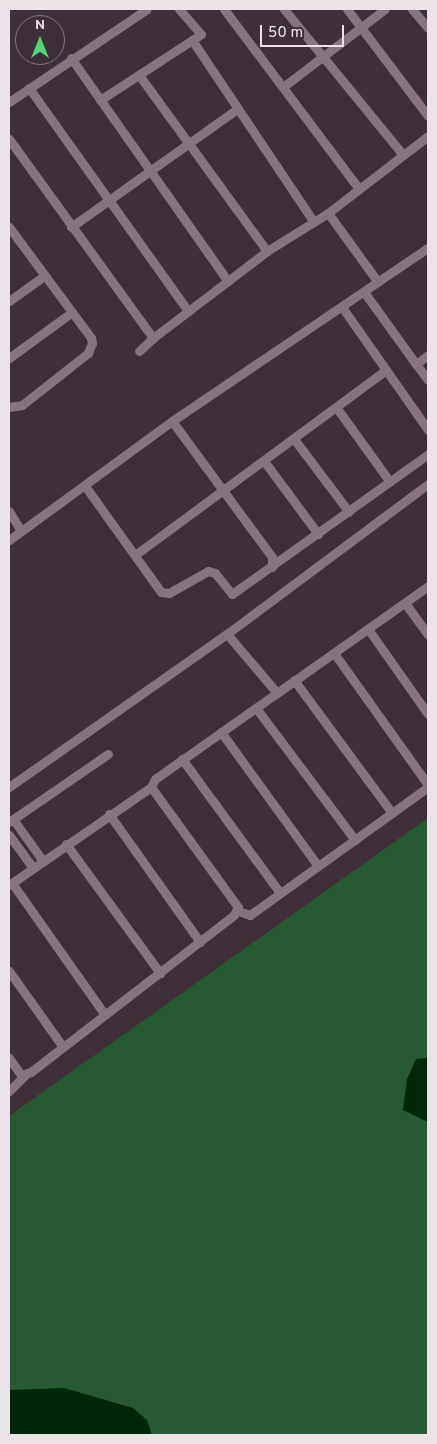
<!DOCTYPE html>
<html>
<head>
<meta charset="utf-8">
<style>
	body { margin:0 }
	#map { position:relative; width:437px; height:1444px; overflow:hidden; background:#3e2f38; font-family:Overpass,sans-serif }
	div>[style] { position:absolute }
	.green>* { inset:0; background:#275932 }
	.water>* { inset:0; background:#00270a }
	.street>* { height:9px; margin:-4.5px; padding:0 4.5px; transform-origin:4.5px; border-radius:4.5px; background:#86757e }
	span { translate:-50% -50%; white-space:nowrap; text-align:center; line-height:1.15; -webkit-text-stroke:4px #3e2f38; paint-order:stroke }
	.frame { position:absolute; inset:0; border:10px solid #ece3e8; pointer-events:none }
	.north { position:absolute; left:15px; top:15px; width:50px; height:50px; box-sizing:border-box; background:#3e2f38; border:1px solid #84777e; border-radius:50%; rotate:0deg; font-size:14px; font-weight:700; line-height:20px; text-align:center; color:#ece3e8 }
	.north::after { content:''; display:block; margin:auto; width:18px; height:22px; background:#50d674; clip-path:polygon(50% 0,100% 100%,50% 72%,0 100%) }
	.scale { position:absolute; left:260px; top:25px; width:84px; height:22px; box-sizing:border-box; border:2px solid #ece3e8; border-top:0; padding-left:6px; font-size:15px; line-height:18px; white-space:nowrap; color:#ece3e8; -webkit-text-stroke:4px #3e2f38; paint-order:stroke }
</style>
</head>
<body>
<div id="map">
	<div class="green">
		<div style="clip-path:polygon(428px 818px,428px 1435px,9px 1435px,9px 1116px)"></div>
	</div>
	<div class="water">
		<div style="clip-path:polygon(428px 1058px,428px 1122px,403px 1110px,407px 1079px,416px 1059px)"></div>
		<div style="clip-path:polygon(64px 1388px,133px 1408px,147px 1420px,152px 1435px,9px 1435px,9px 1390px)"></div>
	</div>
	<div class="street">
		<div style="left:179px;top:9px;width:33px;rotate:49deg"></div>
		<div style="left:201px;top:34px;width:11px;rotate:146deg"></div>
		<div style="left:192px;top:40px;width:219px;rotate:56.2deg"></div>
		<div style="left:224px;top:9px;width:225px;rotate:53.1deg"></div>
		<div style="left:284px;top:9px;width:188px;rotate:50.8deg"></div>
		<div style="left:347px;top:9px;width:134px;rotate:52.9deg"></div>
		<div style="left:412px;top:9px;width:25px;rotate:50deg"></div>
		<div style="left:71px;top:58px;width:273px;rotate:54.9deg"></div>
		<div style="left:139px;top:75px;width:218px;rotate:54deg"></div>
		<div style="left:283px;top:87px;width:128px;rotate:-37.4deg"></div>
		<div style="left:29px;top:88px;width:274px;rotate:54.5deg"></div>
		<div style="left:100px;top:100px;width:110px;rotate:-33.1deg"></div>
		<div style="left:9px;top:102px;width:166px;rotate:-34deg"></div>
		<div style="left:9px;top:139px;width:246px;rotate:54.1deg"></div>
		<div style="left:153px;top:338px;width:19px;rotate:137deg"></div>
		<div style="left:328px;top:213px;width:85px;rotate:54.1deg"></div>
		<div style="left:9px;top:227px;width:138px;rotate:53.5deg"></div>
		<div style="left:91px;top:338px;width:5px;rotate:79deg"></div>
		<div style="left:92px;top:343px;width:11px;rotate:112deg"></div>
		<div style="left:88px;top:353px;width:84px;rotate:141.8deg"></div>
		<div style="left:22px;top:405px;width:13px;rotate:171deg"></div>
		<div style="left:71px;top:227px;width:204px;rotate:-35.4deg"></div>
		<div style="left:364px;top:292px;width:89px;rotate:54.2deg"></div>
		<div style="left:9px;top:301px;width:43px;rotate:-35.5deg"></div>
		<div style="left:342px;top:307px;width:150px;rotate:55deg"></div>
		<div style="left:153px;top:338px;width:143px;rotate:-37.3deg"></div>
		<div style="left:267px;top:251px;width:72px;rotate:-31.9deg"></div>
		<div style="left:328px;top:213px;width:126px;rotate:-37.6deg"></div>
		<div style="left:428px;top:355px;width:15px;rotate:143deg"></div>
		<div style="left:416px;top:364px;width:20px;rotate:53deg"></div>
		<div style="left:9px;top:358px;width:78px;rotate:-36.1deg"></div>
		<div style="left:336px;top:407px;width:92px;rotate:54.2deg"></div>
		<div style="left:172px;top:421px;width:169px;rotate:53.7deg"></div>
		<div style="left:272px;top:557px;width:10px;rotate:90deg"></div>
		<div style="left:294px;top:439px;width:91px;rotate:53deg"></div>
		<div style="left:264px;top:461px;width:91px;rotate:53.5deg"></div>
		<div style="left:428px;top:484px;width:251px;rotate:143.3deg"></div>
		<div style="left:227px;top:634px;width:77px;rotate:49.7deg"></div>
		<div style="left:277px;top:693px;width:185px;rotate:-35.3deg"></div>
		<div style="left:85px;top:486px;width:130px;rotate:54.4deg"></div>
		<div style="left:161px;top:592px;width:8px;rotate:7deg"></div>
		<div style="left:169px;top:593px;width:45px;rotate:-29.4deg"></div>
		<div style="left:208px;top:571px;width:7px;rotate:16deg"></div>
		<div style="left:215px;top:573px;width:27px;rotate:51deg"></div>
		<div style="left:232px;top:594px;width:241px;rotate:-35.5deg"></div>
		<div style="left:9px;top:511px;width:23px;rotate:59deg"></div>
		<div style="left:9px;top:540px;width:202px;rotate:-36.1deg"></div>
		<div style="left:172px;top:421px;width:309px;rotate:-34.1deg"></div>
		<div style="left:135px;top:555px;width:312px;rotate:-36.4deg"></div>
		<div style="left:405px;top:603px;width:39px;rotate:54deg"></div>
		<div style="left:368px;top:629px;width:104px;rotate:54.8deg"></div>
		<div style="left:334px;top:653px;width:162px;rotate:54.5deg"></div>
		<div style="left:294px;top:680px;width:165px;rotate:53.6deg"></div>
		<div style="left:256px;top:708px;width:165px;rotate:53.1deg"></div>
		<div style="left:221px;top:732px;width:165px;rotate:54.1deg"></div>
		<div style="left:182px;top:759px;width:166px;rotate:53.8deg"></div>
		<div style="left:9px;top:787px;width:266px;rotate:-35.1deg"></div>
		<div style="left:151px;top:787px;width:9px;rotate:-63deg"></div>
		<div style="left:155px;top:779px;width:149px;rotate:-35.2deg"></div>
		<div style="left:109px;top:814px;width:157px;rotate:54.6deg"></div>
		<div style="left:13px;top:819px;width:52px;rotate:54.5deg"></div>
		<div style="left:9px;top:822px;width:120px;rotate:-34.5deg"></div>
		<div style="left:9px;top:835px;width:41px;rotate:54deg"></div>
		<div style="left:66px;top:844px;width:160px;rotate:53.9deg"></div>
		<div style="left:12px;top:883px;width:161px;rotate:54.8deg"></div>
		<div style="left:9px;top:885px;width:173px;rotate:-34.6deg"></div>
		<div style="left:151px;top:787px;width:148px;rotate:54.1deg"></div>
		<div style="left:238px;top:907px;width:9px;rotate:117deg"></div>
		<div style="left:234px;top:915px;width:257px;rotate:142.3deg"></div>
		<div style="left:31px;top:1072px;width:10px;rotate:163deg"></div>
		<div style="left:21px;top:1075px;width:21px;rotate:-125deg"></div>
		<div style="left:238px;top:911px;width:13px;rotate:18deg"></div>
		<div style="left:250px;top:915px;width:219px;rotate:-35.7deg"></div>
		<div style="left:9px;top:971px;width:93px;rotate:54.6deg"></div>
		<div style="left:9px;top:1091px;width:23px;rotate:-45deg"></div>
	</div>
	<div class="frame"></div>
	<div class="north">N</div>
	<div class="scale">50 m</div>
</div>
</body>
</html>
